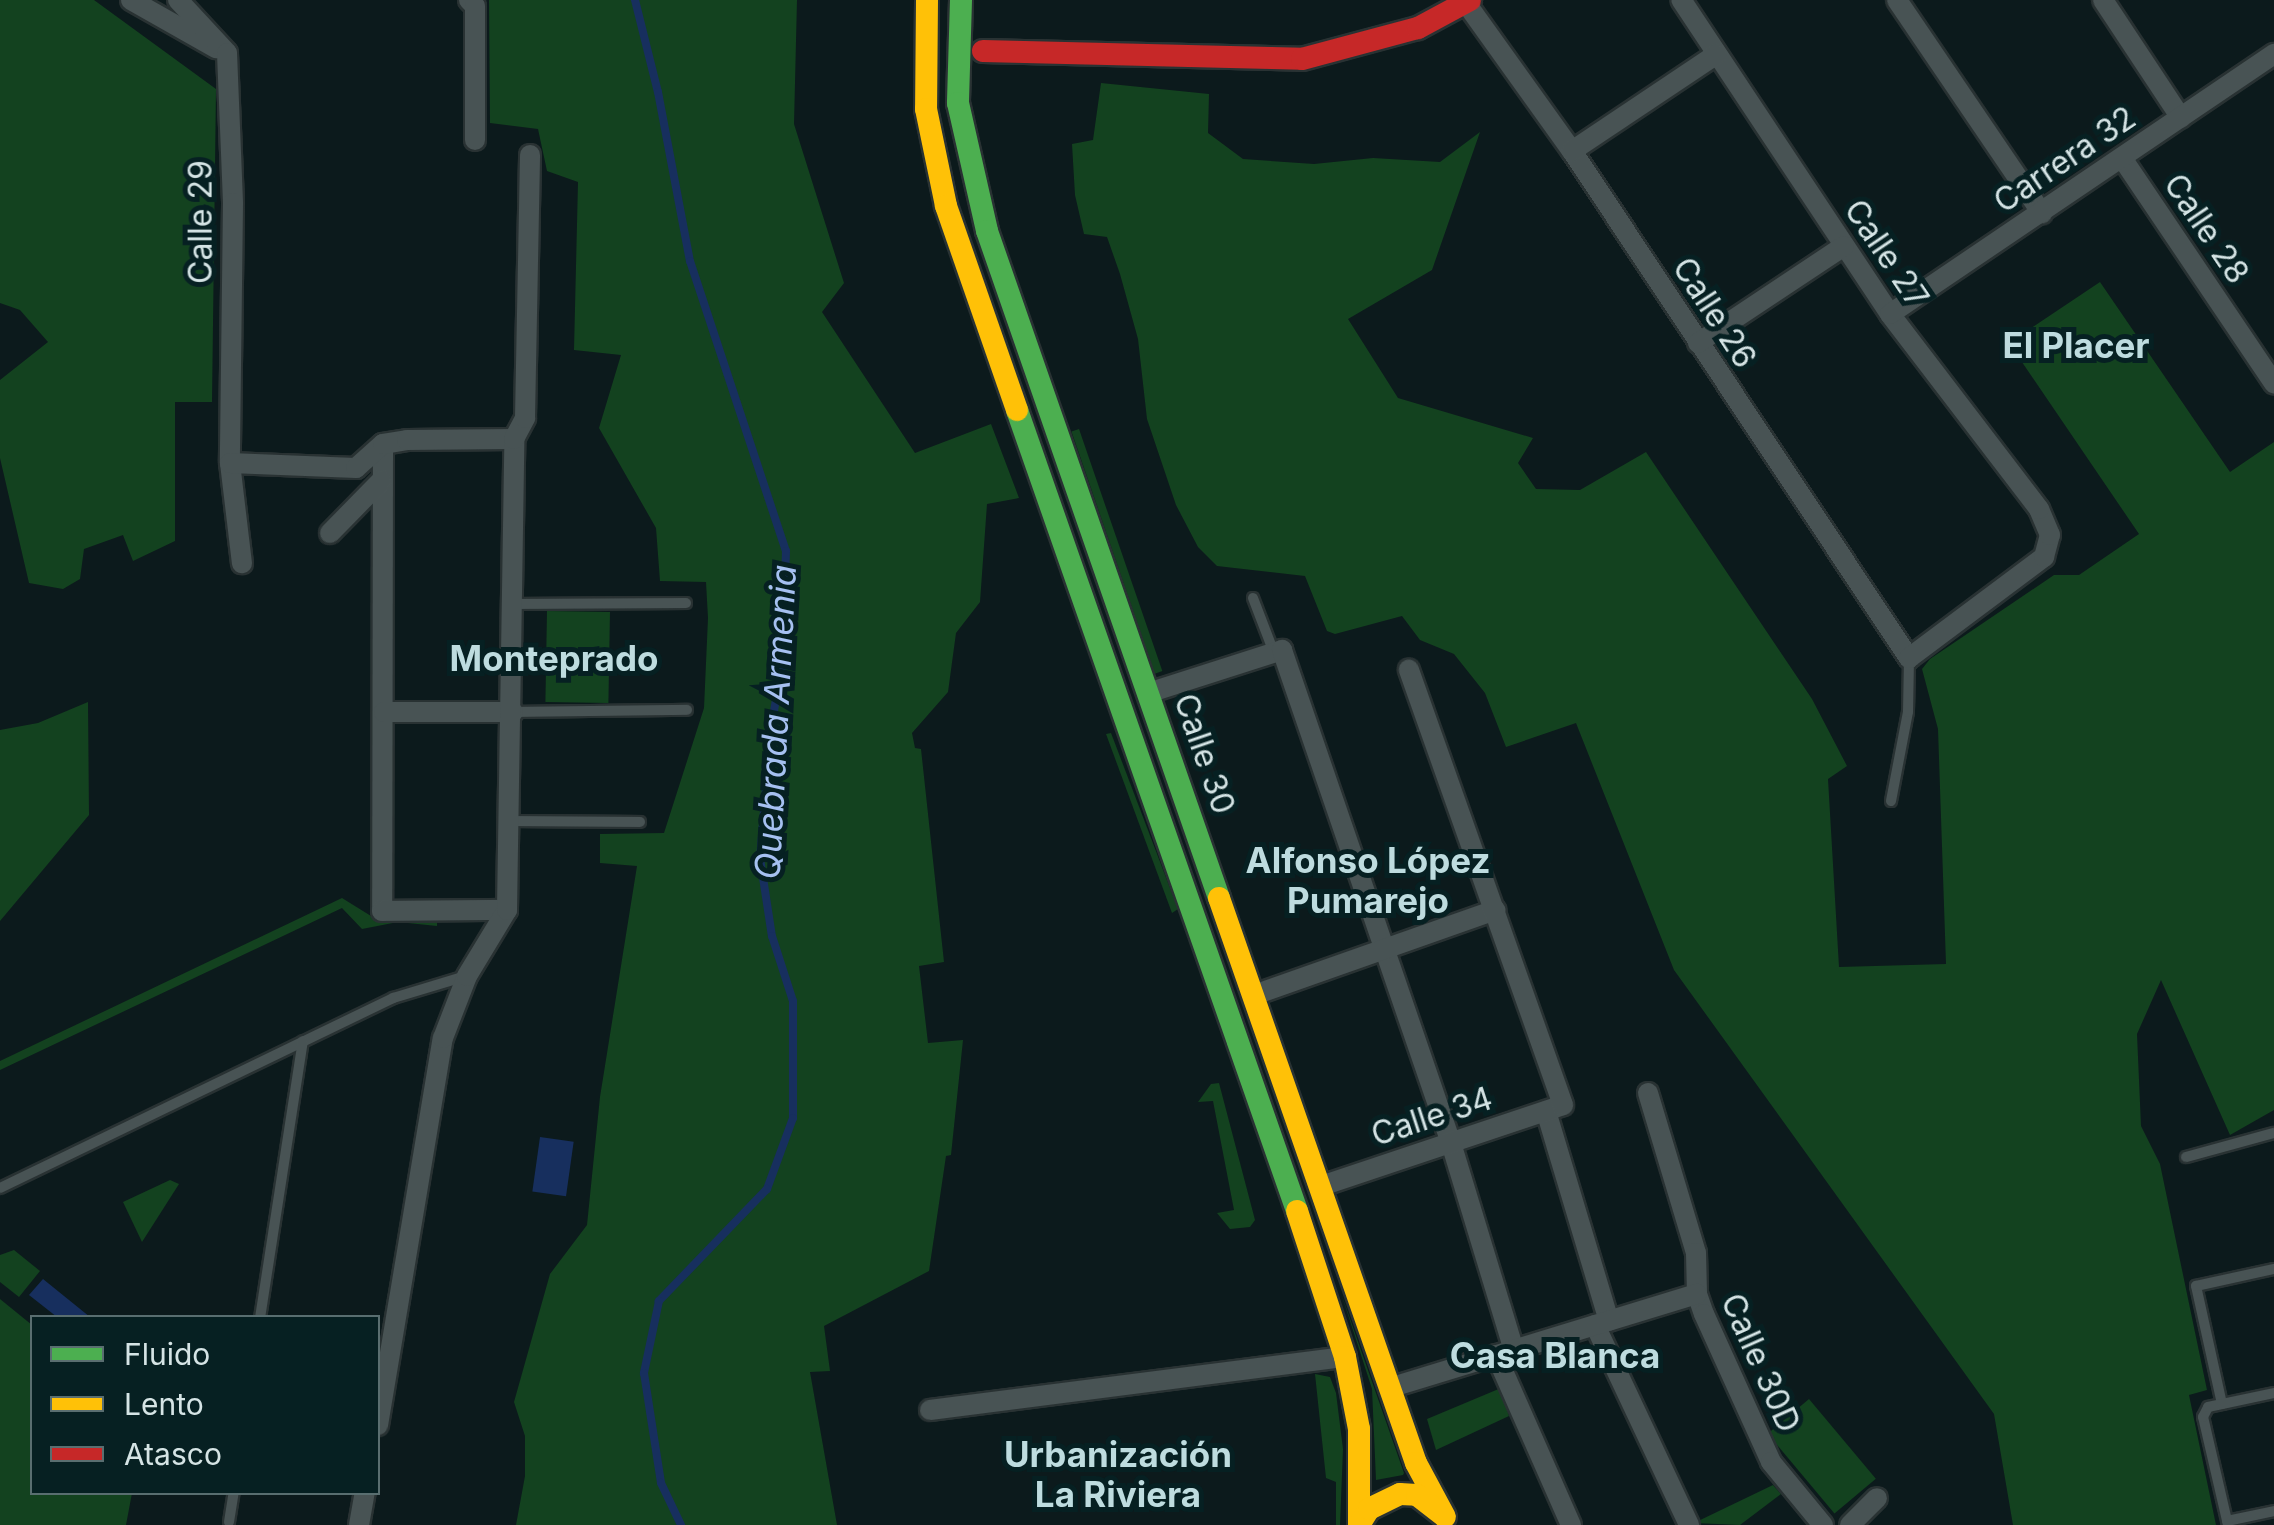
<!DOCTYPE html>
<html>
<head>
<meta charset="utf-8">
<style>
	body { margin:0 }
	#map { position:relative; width:2274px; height:1525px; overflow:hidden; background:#0c1a1c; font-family:Inter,sans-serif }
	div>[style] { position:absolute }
	.green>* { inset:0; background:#13421f; transform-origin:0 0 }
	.water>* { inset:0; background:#172f5e; transform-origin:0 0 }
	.stream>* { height:8px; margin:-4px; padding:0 4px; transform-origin:4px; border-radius:4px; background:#172f5e }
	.roads { filter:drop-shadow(2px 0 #293233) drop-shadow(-2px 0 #293233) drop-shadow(0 2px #293233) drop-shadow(0 -2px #293233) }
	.lane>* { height:10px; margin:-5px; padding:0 5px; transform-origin:5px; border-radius:5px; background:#485354 }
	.street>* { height:20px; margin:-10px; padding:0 10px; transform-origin:10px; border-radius:10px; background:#485354 }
	.fast>* { height:22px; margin:-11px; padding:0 11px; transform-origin:11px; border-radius:11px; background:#4caf50 }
	.slow>* { height:22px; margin:-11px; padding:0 11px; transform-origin:11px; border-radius:11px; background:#ffc107 }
	.jam>* { height:22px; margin:-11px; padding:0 11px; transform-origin:11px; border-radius:11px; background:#c62828 }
	span { translate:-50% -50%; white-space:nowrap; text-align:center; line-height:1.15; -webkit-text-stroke:10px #062022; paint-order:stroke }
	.street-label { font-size:32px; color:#d5e4e5 }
	.neighbourhood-label { font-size:35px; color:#bedcdf; font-weight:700 }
	.water-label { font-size:35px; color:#a6c0f1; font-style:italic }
	.legend { position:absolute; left:30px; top:1315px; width:350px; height:180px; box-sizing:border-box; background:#062022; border:2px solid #596e70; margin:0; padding:12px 18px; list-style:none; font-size:30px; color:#d5e4e5 }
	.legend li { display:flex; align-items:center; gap:20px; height:50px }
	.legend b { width:50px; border:2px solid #596e70 }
</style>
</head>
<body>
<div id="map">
	<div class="green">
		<div style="clip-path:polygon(0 0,94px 0,216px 89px,212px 402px,175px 402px,175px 541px,133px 561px,123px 535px,84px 549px,80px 579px,63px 589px,29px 583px,0 458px,0 380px,48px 342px,20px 310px,0 303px)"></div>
		<div style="clip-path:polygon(489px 0,797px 0,794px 124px,844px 283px,822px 312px,915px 453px,991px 424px,1019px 498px,987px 504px,980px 602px,956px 633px,948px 692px,912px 733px,915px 748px,921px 749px,944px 962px,919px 966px,928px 1043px,963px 1040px,951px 1155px,946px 1156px,929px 1271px,824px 1326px,830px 1371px,810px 1372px,837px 1525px,516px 1525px,525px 1476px,525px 1436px,514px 1402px,550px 1274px,587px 1225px,600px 1097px,637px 866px,600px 863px,600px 834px,664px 833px,704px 708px,708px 618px,706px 582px,660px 581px,656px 528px,599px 428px,621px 355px,574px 350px,578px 182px,547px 171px,538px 129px,490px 123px)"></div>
		<div style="clip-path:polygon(1101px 83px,1209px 94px,1208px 133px,1243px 159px,1314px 164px,1373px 158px,1440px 162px,1480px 132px,1432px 270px,1348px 319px,1398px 398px,1533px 438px,1518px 463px,1536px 489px,1580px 490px,1646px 452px,1812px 699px,1847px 766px,1828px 779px,1839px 967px,1946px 964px,1938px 729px,1922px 669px,1930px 659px,2054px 575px,2079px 575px,2139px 534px,2009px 343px,2100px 282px,2230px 472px,2274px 442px,2274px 1110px,2230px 1135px,2161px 980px,2137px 1034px,2141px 1126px,2160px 1164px,2207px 1390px,2189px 1395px,2216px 1525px,2013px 1525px,1994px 1414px,1674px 970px,1576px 723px,1506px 747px,1485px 693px,1454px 654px,1420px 640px,1402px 616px,1335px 634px,1327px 631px,1305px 576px,1217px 566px,1198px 547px,1176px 505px,1147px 419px,1138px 339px,1120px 274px,1107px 237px,1084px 234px,1075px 195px,1072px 144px,1093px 140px)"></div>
		<div style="left:1079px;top:429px;width:256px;height:8px;rotate:71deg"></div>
		<div style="left:547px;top:611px;width:63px;height:91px;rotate:1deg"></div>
		<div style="clip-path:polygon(88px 702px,89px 815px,0 921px,0 730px,38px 723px)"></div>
		<div style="clip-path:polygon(1111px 733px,1178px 909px,1172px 913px,1106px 734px)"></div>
		<div style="clip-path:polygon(342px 898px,371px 916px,437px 918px,437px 926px,398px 922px,362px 929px,342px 908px,0 1070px,0 1061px)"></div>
		<div style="clip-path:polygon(1219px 1083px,1255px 1220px,1250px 1227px,1230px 1229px,1217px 1213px,1234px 1210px,1213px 1101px,1198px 1102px,1211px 1084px)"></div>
		<div style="clip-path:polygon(170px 1180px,179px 1184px,142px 1242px,123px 1202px)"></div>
		<div style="clip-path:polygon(14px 1250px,40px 1271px,19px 1297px,0 1282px,0 1255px)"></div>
		<div style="clip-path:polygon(1341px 1293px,1404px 1473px,1403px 1475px,1376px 1480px,1372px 1389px)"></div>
		<div style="clip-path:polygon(0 1299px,32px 1325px,32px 1492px,132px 1493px,126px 1525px,0 1525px)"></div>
		<div style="clip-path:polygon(1315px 1374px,1330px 1377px,1336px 1393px,1343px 1449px,1340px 1525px,1336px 1525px,1336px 1482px,1326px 1478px)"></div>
		<div style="clip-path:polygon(1501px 1388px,1509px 1416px,1436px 1450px,1427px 1419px)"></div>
		<div style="left:1809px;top:1399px;width:104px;height:54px;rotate:50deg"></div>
		<div style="clip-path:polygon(1773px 1485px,1781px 1494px,1740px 1525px,1694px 1523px)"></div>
	</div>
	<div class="water">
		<div style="left:540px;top:1137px;width:34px;height:55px;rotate:8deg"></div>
		<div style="clip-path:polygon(43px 1279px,90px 1317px,57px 1317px,29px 1295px)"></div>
	</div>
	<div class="stream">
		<div style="left:635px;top:0;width:95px;rotate:76deg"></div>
		<div style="left:658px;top:92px;width:172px;rotate:79.3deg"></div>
		<div style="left:690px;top:261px;width:305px;rotate:71.7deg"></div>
		<div style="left:786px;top:551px;width:115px;rotate:92deg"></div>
		<div style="left:782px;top:666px;width:63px;rotate:100.1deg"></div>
		<div style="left:771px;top:728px;width:130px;rotate:94.8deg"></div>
		<div style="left:760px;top:858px;width:79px;rotate:81.3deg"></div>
		<div style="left:772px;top:936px;width:68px;rotate:72.1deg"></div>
		<div style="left:793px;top:1001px;width:117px;rotate:90deg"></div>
		<div style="left:793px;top:1118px;width:76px;rotate:110.1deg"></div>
		<div style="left:767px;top:1189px;width:156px;rotate:134deg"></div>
		<div style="left:659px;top:1301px;width:74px;rotate:101.8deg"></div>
		<div style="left:644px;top:1373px;width:111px;rotate:81.2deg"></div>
		<div style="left:661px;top:1483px;width:47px;rotate:64.5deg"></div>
	</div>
	<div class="roads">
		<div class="lane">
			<div style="left:1253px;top:598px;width:56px;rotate:69deg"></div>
			<div style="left:513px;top:604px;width:173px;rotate:-0.3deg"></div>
			<div style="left:514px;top:712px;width:173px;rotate:-0.7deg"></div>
			<div style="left:1891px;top:801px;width:91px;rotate:-79.2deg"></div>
			<div style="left:1908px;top:712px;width:54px;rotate:-88.9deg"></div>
			<div style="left:512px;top:821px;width:128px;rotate:0.4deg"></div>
			<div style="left:2186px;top:1157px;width:91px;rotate:-15.3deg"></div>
			<div style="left:0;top:1188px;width:437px;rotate:-25.8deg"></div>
			<div style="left:393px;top:998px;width:76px;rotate:-16.8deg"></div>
			<div style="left:260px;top:1318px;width:280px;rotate:-81.2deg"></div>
			<div style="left:2222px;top:1404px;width:121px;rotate:-102.4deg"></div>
			<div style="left:2196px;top:1286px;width:80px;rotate:-12.3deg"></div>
			<div style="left:2227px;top:1521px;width:48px;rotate:-12deg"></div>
			<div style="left:229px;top:1522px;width:30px;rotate:-81deg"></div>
			<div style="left:2228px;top:1525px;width:111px;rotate:-103deg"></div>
			<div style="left:2203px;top:1417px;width:11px;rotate:-63deg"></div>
			<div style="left:2208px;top:1407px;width:67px;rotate:-12deg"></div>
		</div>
		<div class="street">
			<div style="left:131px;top:0;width:98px;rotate:29.5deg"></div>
			<div style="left:178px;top:0;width:72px;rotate:47.2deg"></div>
			<div style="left:227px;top:53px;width:150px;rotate:87.7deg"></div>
			<div style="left:233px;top:203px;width:260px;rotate:90.7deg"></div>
			<div style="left:230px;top:463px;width:101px;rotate:83.2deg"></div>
			<div style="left:469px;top:0;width:8px;rotate:45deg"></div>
			<div style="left:475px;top:6px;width:134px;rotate:90deg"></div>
			<div style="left:1897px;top:0;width:258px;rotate:55.8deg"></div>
			<div style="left:2103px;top:0;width:141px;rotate:56.5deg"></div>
			<div style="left:1466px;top:3px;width:182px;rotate:54.4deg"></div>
			<div style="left:1572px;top:151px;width:609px;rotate:56.39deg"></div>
			<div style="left:1909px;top:658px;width:169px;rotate:-36.8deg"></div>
			<div style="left:2044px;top:557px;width:23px;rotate:-75deg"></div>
			<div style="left:2050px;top:535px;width:28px;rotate:-113deg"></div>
			<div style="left:2039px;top:509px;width:245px;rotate:-127.4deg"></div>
			<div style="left:1890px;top:314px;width:377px;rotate:-123.6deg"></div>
			<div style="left:1572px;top:151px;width:174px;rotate:-33.8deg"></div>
			<div style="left:2122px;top:158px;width:272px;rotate:56deg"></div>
			<div style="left:1890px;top:314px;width:464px;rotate:-34.1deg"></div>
			<div style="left:1698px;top:343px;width:175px;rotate:-33.6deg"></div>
			<div style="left:383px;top:444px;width:467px;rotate:90.1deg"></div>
			<div style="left:382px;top:911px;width:125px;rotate:-0.5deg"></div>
			<div style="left:230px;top:463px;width:126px;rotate:2.3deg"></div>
			<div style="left:356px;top:468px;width:36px;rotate:-42deg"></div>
			<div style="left:383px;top:444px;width:24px;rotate:-9deg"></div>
			<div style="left:407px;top:440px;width:107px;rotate:-0.5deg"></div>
			<div style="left:330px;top:533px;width:73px;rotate:-45.6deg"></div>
			<div style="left:1148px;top:693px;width:141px;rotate:-17.8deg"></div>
			<div style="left:1282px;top:650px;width:521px;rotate:71.08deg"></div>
			<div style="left:1451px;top:1143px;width:216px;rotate:73.1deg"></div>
			<div style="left:384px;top:712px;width:129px"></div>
			<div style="left:1254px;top:995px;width:256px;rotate:-19.4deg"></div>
			<div style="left:1648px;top:1093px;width:167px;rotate:73.3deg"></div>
			<div style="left:1696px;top:1253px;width:41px;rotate:88.6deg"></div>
			<div style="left:1697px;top:1294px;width:21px;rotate:71deg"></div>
			<div style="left:1704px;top:1314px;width:162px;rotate:65.6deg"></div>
			<div style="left:1771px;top:1462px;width:82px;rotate:50.5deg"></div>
			<div style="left:1546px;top:1111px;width:219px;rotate:73.3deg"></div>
			<div style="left:1321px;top:1186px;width:255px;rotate:-18.5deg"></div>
			<div style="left:1563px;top:1105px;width:462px;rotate:-109.5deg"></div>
			<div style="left:1595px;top:1325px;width:221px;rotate:64.8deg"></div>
			<div style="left:1496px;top:1355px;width:186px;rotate:66.2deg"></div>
			<div style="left:1389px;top:1388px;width:322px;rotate:-17deg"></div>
			<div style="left:930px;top:1410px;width:418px;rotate:-7.3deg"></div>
			<div style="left:378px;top:1425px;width:392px;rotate:-80.5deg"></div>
			<div style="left:443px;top:1038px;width:66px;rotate:-68.8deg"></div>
			<div style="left:467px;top:976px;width:77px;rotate:-58.8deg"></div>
			<div style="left:507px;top:910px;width:471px;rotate:-89.1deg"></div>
			<div style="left:514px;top:439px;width:24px;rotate:-62deg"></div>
			<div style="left:525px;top:418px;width:263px;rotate:-88.9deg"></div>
			<div style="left:359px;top:1525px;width:34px;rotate:-80deg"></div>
			<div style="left:1850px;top:1525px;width:38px;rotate:-45deg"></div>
		</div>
		<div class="fast">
			<div style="left:961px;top:0;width:103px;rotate:91.7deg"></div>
			<div style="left:958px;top:103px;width:131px;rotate:77.2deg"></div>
			<div style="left:987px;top:231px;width:706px;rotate:70.82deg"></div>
			<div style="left:1017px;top:410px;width:849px;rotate:70.73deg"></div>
		</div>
		<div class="slow">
			<div style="left:927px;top:0;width:109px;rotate:90.5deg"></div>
			<div style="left:926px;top:109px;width:99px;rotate:78.3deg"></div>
			<div style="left:946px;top:206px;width:216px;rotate:70.8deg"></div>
			<div style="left:1219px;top:898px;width:598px;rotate:70.78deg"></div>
			<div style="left:1416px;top:1463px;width:61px;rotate:61.8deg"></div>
			<div style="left:1297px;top:1211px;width:154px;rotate:71.8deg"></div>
			<div style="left:1345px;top:1357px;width:73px;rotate:79deg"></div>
			<div style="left:1359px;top:1429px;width:95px;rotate:90deg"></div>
			<div style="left:1359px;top:1525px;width:19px;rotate:-58deg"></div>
			<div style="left:1369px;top:1509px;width:34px;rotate:-26deg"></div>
			<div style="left:1400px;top:1494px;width:17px;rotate:3deg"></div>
			<div style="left:1417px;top:1495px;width:34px;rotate:38deg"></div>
		</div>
		<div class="jam">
			<div style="left:983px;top:51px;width:319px;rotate:1.4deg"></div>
			<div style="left:1302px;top:59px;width:120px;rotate:-15deg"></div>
			<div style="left:1418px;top:28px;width:59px;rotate:-28.3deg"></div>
		</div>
	</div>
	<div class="street-label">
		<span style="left:2065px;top:160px;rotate:-34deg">Carrera 32</span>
		<span style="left:201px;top:222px;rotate:-90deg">Calle 29</span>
		<span style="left:2206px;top:229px;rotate:56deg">Calle 28</span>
		<span style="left:1886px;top:254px;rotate:56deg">Calle 27</span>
		<span style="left:1714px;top:313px;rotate:57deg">Calle 26</span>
		<span style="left:1204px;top:754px;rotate:71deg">Calle 30</span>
		<span style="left:1432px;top:1117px;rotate:-18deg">Calle 34</span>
		<span style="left:1760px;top:1363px;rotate:66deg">Calle 30D</span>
	</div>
	<div class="neighbourhood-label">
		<span style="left:2076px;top:345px">El Placer</span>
		<span style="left:554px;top:658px">Monteprado</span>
		<span style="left:1368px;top:880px">Alfonso López<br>Pumarejo</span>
		<span style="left:1555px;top:1355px">Casa Blanca</span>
		<span style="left:1118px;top:1474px">Urbanización<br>La Riviera</span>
	</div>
	<div class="water-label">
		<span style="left:775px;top:722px;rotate:-87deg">Quebrada Armenia</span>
	</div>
	<ul class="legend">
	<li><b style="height:12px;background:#4caf50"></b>Fluido</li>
	<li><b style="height:12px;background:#ffc107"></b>Lento</li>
	<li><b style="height:12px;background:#c62828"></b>Atasco</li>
	</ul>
</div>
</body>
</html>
